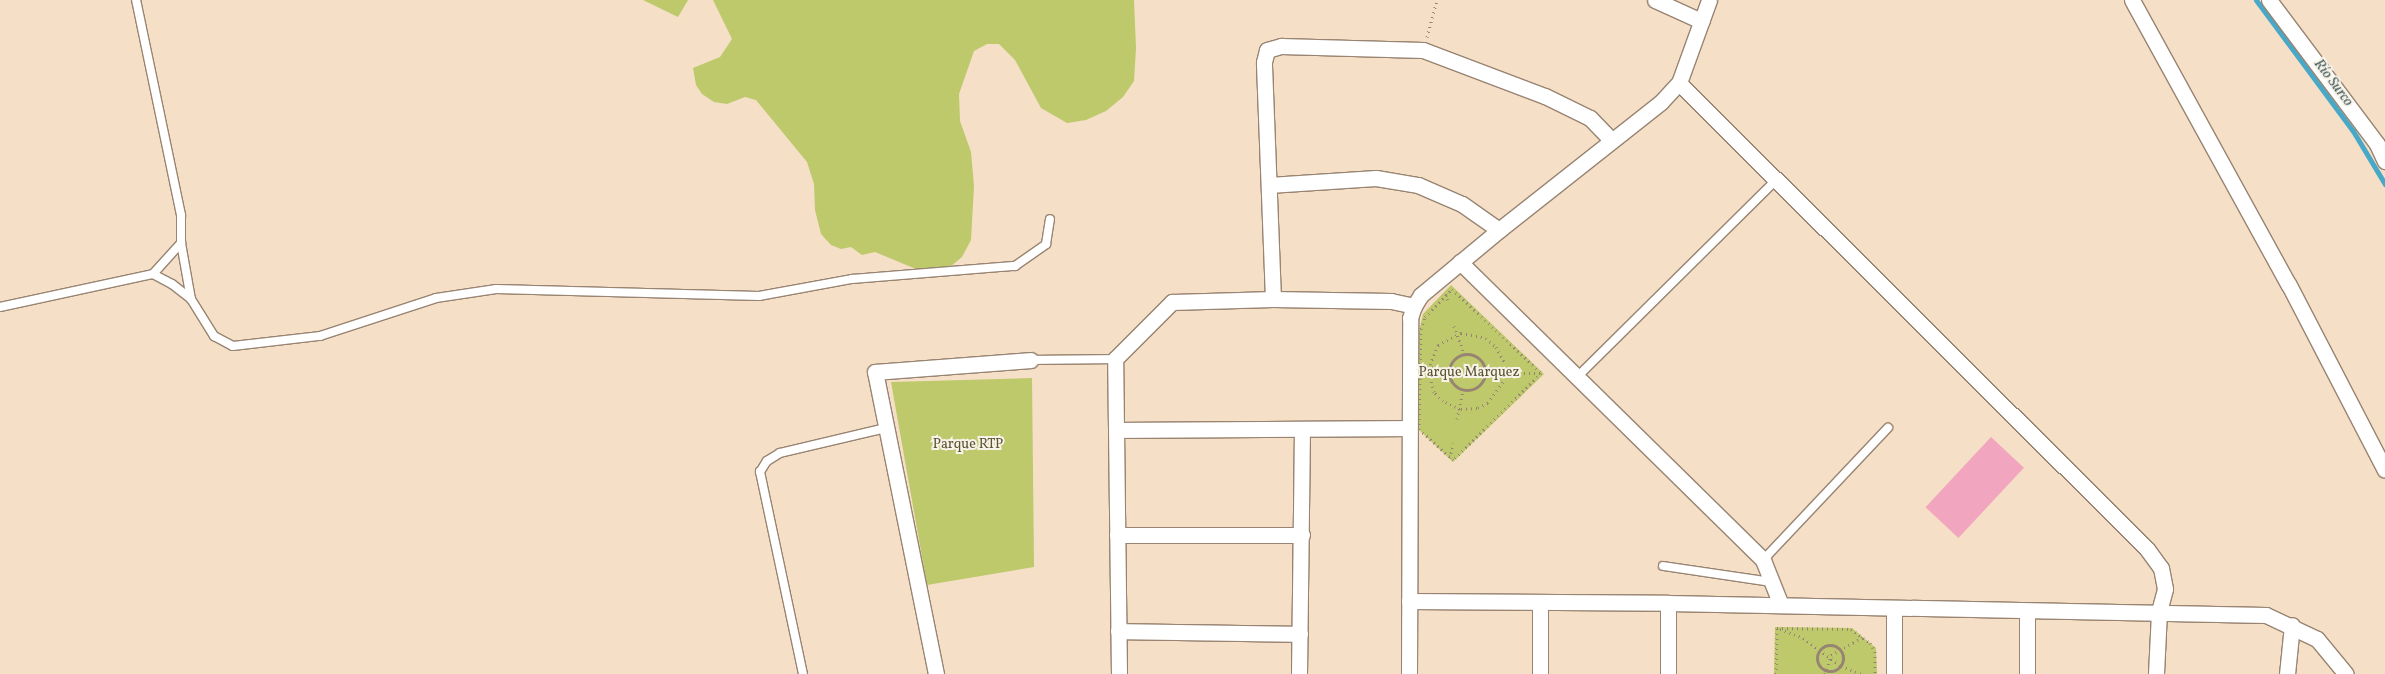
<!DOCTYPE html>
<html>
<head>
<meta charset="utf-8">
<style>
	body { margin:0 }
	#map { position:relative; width:2385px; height:674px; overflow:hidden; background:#f5dfc6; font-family:Vollkorn,serif }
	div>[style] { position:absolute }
	.green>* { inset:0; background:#bdc96b }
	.stream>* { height:5px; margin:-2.5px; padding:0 2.5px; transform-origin:2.5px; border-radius:2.5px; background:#48a8c7 }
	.building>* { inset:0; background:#f2a5be; transform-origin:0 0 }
	.path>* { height:3px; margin-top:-1.5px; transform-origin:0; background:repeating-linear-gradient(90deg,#988472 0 1px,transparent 0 5px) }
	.path>.ring { margin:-1.5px; padding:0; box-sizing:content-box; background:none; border:3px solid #988472; border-radius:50% }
	.roads { filter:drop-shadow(1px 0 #988472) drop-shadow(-1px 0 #988472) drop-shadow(0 1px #988472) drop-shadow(0 -1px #988472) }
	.service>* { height:8px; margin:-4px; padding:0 4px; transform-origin:4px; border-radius:4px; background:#fff }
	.minor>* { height:15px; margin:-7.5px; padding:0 7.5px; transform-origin:7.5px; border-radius:7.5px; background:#fff }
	span { translate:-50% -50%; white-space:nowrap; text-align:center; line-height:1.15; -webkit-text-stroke:4px #f7f3e8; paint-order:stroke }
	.park-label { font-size:14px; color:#5c5231 }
	.water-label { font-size:15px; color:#405659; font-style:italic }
</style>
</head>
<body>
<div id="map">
	<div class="green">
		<div style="clip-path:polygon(643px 0,688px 0,678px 17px)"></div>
		<div style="clip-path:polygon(713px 0,1134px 0,1136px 48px,1134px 81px,1123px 97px,1106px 111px,1086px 120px,1067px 123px,1041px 108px,1015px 60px,999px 44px,987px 44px,974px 51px,959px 94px,960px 121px,971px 152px,974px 186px,971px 240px,962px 257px,951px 266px,936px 272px,916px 269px,875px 252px,862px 255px,851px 247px,841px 249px,831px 245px,821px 234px,815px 210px,814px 184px,807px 162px,756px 100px,745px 97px,727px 104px,714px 102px,702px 94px,696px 85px,693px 68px,720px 57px,732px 39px)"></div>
		<div style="clip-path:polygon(1451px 285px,1544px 374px,1453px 462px,1418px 429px,1418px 336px,1423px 314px)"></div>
		<div style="clip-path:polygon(1032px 378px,1034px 567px,927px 585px,891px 382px)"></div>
		<div style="clip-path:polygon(1775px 627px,1852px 628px,1876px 648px,1877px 674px,1774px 674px)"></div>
	</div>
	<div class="stream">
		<div style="left:2256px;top:0;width:163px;rotate:53.5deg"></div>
		<div style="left:2353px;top:131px;width:62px;rotate:58.9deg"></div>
	</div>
	<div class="building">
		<div style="left:1991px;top:437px;width:45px;height:96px;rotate:43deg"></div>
	</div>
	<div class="path">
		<div style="left:1427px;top:37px;width:38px;rotate:-75deg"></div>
		<div style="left:1452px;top:289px;width:122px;rotate:43.3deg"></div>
		<div style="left:1541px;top:373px;width:124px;rotate:135.3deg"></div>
		<div style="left:1453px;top:460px;width:46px;rotate:-137.6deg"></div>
		<div style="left:1419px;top:429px;width:100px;rotate:-88.9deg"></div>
		<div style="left:1421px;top:329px;width:13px;rotate:-72deg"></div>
		<div style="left:1425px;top:317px;width:39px;rotate:-46deg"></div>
		<div style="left:1446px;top:294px;width:8px;rotate:76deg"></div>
		<div style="left:1454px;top:326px;width:30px;rotate:70deg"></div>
		<div class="ring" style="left:1449px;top:354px;width:33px;height:33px"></div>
		<div style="left:1427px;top:367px;width:22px;rotate:3deg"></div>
		<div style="left:1485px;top:372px;width:14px"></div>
		<div style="left:1524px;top:373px;width:16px"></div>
		<div style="left:1503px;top:382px;width:26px;rotate:126deg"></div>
		<div style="left:1488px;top:403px;width:12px;rotate:156deg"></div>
		<div style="left:1477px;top:408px;width:17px;rotate:177deg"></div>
		<div style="left:1460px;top:409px;width:19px;rotate:-155deg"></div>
		<div style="left:1443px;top:401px;width:13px;rotate:-135deg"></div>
		<div style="left:1434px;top:392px;width:24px;rotate:-105deg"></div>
		<div style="left:1428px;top:369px;width:26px;rotate:-67deg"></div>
		<div style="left:1438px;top:345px;width:26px;rotate:-28deg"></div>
		<div style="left:1461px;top:333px;width:25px;rotate:11deg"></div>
		<div style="left:1486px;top:338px;width:13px;rotate:42deg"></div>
		<div style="left:1496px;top:347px;width:18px;rotate:61deg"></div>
		<div style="left:1457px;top:419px;width:30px;rotate:-78deg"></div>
		<div style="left:1450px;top:458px;width:15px;rotate:-79deg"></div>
		<div style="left:1780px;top:629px;width:25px;rotate:21deg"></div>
		<div style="left:1803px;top:638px;width:47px;rotate:36.4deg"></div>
		<div style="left:1841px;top:666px;width:22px;rotate:22deg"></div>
		<div class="ring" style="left:1817px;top:645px;width:23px;height:23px"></div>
		<div style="left:1776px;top:674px;width:46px;rotate:-88.8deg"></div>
		<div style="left:1777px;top:628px;width:74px;rotate:0.8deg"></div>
		<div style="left:1851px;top:629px;width:24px;rotate:36deg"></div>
		<div style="left:1870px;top:643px;width:9px;rotate:58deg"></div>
		<div style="left:1875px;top:651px;width:23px;rotate:90deg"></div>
		<div style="left:1825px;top:674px;width:20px;rotate:-72deg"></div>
		<div style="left:1831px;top:655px;width:37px;rotate:-29deg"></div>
	</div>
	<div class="roads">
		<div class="service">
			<div style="left:181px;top:243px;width:57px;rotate:79.9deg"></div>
			<div style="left:153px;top:274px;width:21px;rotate:28deg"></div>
			<div style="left:172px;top:284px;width:24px;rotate:38deg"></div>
			<div style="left:191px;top:299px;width:44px;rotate:58.1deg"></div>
			<div style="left:214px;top:336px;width:21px;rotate:28deg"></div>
			<div style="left:233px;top:346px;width:88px;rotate:-6.6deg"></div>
			<div style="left:320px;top:336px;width:122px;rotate:-18.1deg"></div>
			<div style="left:436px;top:298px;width:61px;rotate:-8.5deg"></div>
			<div style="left:496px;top:289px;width:263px;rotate:1.5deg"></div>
			<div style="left:759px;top:296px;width:95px;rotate:-10.4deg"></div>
			<div style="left:852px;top:279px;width:164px;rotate:-4.6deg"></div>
			<div style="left:1015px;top:266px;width:38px;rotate:-35deg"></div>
			<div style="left:1046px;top:244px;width:25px;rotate:-81deg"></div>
			<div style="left:0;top:307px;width:157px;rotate:-12.2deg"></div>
			<div style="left:153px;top:274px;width:42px;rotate:-47.9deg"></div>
			<div style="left:181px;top:243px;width:28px;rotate:-90deg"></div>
			<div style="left:181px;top:215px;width:220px;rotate:-101.8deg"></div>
			<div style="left:1031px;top:360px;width:84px;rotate:-0.7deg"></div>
			<div style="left:1576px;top:378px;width:283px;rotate:-44.7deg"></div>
			<div style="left:1763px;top:560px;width:182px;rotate:-46.6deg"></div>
			<div style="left:1663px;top:566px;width:109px;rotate:8.4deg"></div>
			<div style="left:803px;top:674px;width:207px;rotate:-102deg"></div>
			<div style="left:760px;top:472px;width:13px;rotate:-58deg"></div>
			<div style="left:767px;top:461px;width:15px;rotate:-32deg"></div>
			<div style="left:780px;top:453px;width:109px;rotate:-13.3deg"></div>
		</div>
		<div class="minor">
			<div style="left:1655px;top:0;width:51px;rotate:24.5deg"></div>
			<div style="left:2132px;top:0;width:325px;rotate:61.2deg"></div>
			<div style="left:2289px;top:285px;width:208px;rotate:62.6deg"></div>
			<div style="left:2269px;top:0;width:180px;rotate:53.1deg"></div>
			<div style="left:2377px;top:144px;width:19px;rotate:65deg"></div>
			<div style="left:1679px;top:83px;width:660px;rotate:44.88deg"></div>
			<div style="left:2147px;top:549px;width:24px;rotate:54deg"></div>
			<div style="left:2161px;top:568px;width:21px;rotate:79deg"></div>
			<div style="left:2165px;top:589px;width:24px;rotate:105deg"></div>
			<div style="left:2159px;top:612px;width:62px;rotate:92.8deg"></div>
			<div style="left:1269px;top:185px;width:107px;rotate:-3.7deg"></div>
			<div style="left:1376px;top:178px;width:43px;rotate:9.5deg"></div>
			<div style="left:1418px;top:185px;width:48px;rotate:23.4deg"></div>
			<div style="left:1462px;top:204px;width:45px;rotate:35.1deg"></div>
			<div style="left:1460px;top:262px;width:425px;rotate:44.5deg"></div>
			<div style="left:1763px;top:560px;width:48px;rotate:68.2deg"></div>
			<div style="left:1273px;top:299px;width:237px;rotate:-92.2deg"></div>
			<div style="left:1264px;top:62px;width:12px;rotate:-76deg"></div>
			<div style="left:1267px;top:50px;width:15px;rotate:-16deg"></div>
			<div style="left:1281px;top:46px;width:142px;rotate:1.6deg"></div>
			<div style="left:1423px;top:50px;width:130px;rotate:20.7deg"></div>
			<div style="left:1545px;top:96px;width:50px;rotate:26.1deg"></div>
			<div style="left:1590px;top:118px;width:30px;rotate:46deg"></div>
			<div style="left:1117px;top:430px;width:292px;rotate:-0.4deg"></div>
			<div style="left:1117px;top:535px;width:185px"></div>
			<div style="left:1409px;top:601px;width:259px;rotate:0.4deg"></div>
			<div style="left:1668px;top:603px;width:598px;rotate:1.15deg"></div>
			<div style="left:2266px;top:615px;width:56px;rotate:25.2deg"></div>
			<div style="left:2317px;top:639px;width:45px;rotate:50.4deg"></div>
			<div style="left:1540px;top:602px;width:72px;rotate:90deg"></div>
			<div style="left:1118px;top:631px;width:182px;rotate:0.9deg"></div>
			<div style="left:936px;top:674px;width:308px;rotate:-101.4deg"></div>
			<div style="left:875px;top:372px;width:156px;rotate:-4.4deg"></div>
			<div style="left:1119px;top:674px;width:315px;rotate:-90.7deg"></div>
			<div style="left:1115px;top:359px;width:81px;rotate:-45deg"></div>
			<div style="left:1172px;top:302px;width:101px;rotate:-1.7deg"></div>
			<div style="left:1273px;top:299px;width:118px;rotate:1deg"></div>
			<div style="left:1391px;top:301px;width:24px;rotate:12deg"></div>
			<div style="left:1299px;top:674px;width:243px;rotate:-89.3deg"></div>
			<div style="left:1409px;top:674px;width:356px;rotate:-89.8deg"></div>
			<div style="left:1410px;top:318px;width:13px;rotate:-72deg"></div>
			<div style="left:1414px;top:306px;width:13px;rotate:-58deg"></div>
			<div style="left:1421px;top:295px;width:102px;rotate:-39.8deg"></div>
			<div style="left:1499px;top:230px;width:206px;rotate:-38.3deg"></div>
			<div style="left:1661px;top:102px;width:26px;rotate:-47deg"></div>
			<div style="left:1679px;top:83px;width:88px;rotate:-70.1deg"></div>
			<div style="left:1668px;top:674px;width:71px;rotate:-90deg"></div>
			<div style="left:1894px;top:674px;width:66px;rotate:-90deg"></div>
			<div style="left:2027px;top:674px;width:63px;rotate:-90deg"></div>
			<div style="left:2287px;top:674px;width:49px;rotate:-84.2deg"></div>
		</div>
	</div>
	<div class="park-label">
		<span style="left:1469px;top:373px">Parque Marquez</span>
		<span style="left:968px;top:445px">Parque RTP</span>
	</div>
	<div class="water-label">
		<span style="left:2333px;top:83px;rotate:53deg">Río Surco</span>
	</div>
</div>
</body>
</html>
